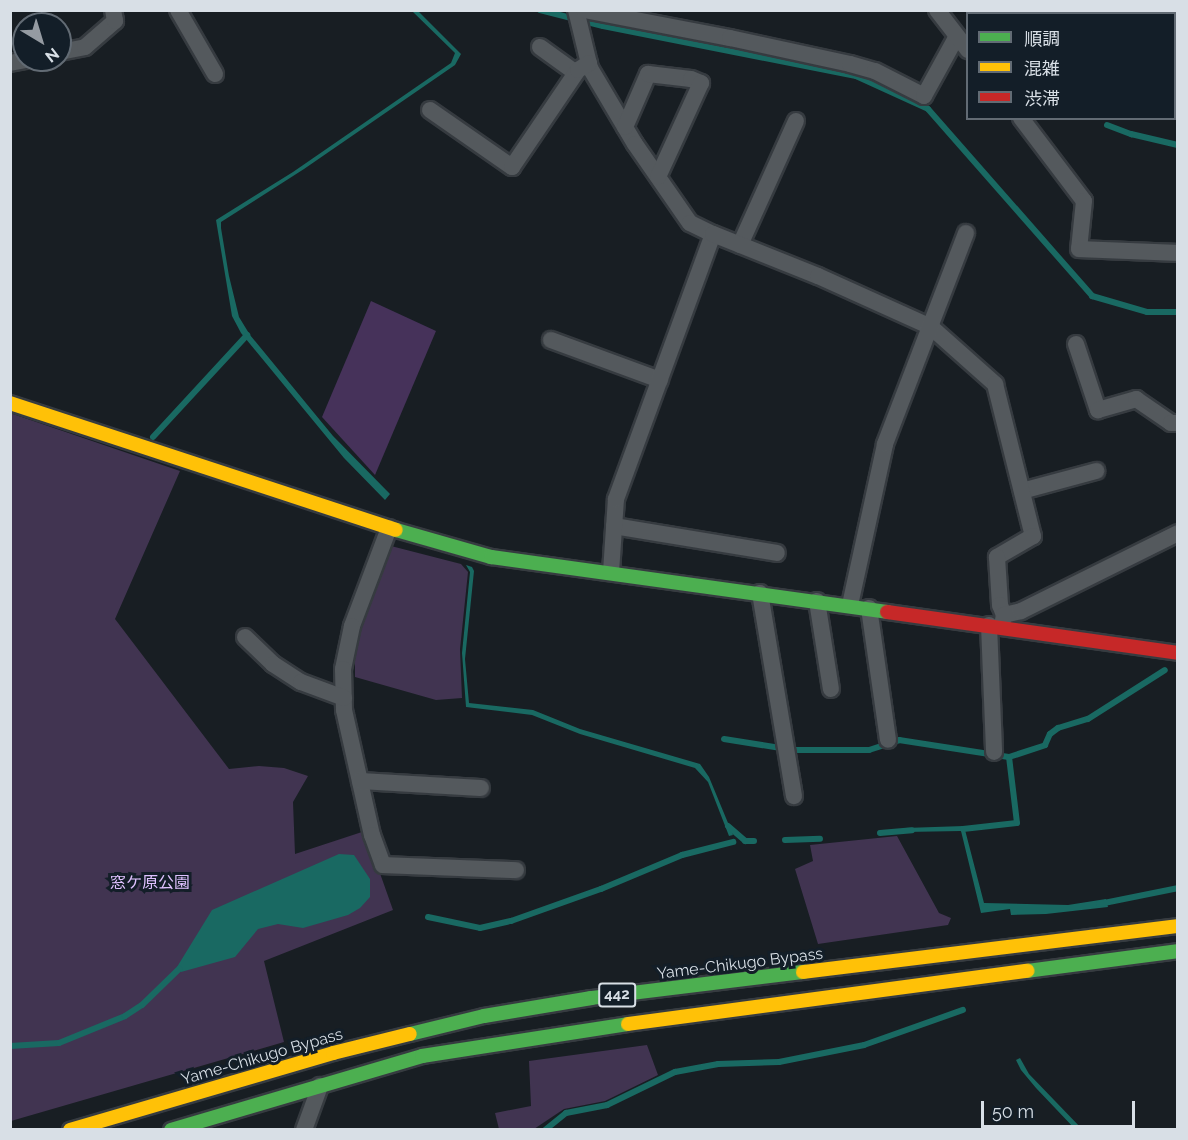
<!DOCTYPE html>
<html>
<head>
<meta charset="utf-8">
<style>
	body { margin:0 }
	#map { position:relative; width:1188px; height:1140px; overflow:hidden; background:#181e23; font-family:Raleway,"Noto Sans JP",sans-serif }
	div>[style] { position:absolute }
	.green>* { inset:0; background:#413451 }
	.forest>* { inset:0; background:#46325a }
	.water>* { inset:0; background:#196962 }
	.stream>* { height:6px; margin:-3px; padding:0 3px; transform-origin:3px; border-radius:3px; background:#196962 }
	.roads { filter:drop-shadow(2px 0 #363b40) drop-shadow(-2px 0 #363b40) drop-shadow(0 2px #363b40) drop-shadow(0 -2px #363b40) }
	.street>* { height:16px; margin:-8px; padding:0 8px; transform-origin:8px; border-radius:8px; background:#54595d }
	.fast>* { height:14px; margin:-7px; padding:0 7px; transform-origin:7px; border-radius:7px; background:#4caf50 }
	.slow>* { height:14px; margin:-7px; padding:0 7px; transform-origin:7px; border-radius:7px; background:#ffc107 }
	.jam>* { height:14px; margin:-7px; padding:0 7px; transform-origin:7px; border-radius:7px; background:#c62828 }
	span { translate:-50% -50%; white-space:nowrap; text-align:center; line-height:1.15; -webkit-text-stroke:6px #131e28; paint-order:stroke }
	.shield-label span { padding:2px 4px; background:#131e28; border:2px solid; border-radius:4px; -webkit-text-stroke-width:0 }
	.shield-label { font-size:15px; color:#d8dfe6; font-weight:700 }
	.park-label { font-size:16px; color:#dec1fe }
	.street-label { font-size:16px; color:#d8dfe6 }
	.frame { position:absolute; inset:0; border:12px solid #d8dfe6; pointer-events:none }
	.legend { position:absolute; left:966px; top:12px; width:210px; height:108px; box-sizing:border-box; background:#131e28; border:2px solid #626b74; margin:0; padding:8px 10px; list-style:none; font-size:18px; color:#d8dfe6 }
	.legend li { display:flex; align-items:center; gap:12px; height:30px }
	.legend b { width:30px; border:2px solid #626b74 }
	.north { position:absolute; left:12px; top:12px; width:60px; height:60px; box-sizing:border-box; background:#131e28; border:2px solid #626b74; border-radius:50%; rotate:142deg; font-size:16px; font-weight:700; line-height:24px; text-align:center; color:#d8dfe6 }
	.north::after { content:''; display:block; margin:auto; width:21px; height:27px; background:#959ba2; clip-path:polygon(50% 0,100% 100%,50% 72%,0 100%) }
	.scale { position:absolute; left:981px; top:1101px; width:154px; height:27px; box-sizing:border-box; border:3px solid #d8dfe6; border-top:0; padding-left:8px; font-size:18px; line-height:21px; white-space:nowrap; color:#d8dfe6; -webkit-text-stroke:4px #131e28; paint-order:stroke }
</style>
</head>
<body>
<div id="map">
	<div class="green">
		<div style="clip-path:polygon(10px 413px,180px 471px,115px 619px,229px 769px,259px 766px,284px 768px,308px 776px,293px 802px,295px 854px,365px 831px,393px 910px,264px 961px,284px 1042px,11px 1121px)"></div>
		<div style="clip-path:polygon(391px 546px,461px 564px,468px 572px,460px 649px,462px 698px,436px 700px,355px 677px,355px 639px)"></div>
		<div style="clip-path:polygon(897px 836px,939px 913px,951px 918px,948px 925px,818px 944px,795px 869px,813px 861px,810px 845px)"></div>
		<div style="clip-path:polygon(647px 1045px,658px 1075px,605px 1101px,564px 1109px,534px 1129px,499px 1129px,495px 1113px,531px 1106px,529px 1061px)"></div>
	</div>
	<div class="forest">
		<div style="clip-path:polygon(371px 301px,436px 331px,375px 475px,322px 417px)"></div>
	</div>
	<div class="water">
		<div style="clip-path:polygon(412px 11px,418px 11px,461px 54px,455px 65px,304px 169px,221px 222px,221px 228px,229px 276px,239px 317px,250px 335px,333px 436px,390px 494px,385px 500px,344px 458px,241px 333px,232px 316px,216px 220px,293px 172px,451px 63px,455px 53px)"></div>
		<div style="clip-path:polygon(466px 565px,472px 567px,474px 571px,465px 659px,469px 703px,533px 710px,580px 729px,700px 764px,709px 777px,733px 835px,729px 836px,708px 782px,695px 768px,580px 734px,532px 715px,466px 707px,462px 653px,470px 572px)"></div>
		<div style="clip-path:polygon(964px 826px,984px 903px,1068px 905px,1106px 899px,1108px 907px,1046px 914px,1011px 915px,1010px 909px,981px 913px,961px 831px,906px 832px,905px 828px)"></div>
		<div style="clip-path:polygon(339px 854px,354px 855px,370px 879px,370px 897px,360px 908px,348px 915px,303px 928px,278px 924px,258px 929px,235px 957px,181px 972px,177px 967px,212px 910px)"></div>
		<div style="clip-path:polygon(1020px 1058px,1029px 1074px,1082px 1129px,1075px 1129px,1036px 1088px,1021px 1070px,1016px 1060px)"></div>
	</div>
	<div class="stream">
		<div style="left:540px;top:10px;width:65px;rotate:14.3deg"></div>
		<div style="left:603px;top:26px;width:258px;rotate:11.2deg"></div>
		<div style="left:856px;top:76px;width:79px;rotate:24.6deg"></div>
		<div style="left:928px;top:109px;width:249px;rotate:48.7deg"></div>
		<div style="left:1092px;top:296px;width:57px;rotate:16.2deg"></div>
		<div style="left:1147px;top:312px;width:31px"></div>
		<div style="left:1107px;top:125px;width:26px;rotate:21deg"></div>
		<div style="left:1131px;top:134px;width:48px;rotate:13.2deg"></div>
		<div style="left:153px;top:437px;width:139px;rotate:-47.3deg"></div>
		<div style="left:724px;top:739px;width:70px;rotate:9.1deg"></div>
		<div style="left:793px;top:750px;width:76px"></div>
		<div style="left:869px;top:750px;width:32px;rotate:-18deg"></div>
		<div style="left:899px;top:740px;width:111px;rotate:8.8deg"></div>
		<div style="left:1009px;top:757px;width:38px;rotate:-18deg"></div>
		<div style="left:1045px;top:745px;width:12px;rotate:-66deg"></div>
		<div style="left:1050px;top:734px;width:10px;rotate:-37deg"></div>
		<div style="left:1058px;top:728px;width:31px;rotate:-17deg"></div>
		<div style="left:1088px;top:719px;width:91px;rotate:-32.5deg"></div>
		<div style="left:728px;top:826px;width:23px;rotate:41deg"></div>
		<div style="left:745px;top:841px;width:9px"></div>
		<div style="left:963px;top:829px;width:54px;rotate:-6.3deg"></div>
		<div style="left:1017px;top:823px;width:66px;rotate:-96.9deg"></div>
		<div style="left:880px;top:833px;width:32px;rotate:-5deg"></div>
		<div style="left:785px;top:840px;width:35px;rotate:-2deg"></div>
		<div style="left:1099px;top:904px;width:81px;rotate:-11.4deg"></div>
		<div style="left:428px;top:917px;width:53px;rotate:11.9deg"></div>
		<div style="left:480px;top:928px;width:32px;rotate:-13deg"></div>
		<div style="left:511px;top:921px;width:96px;rotate:-19.6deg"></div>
		<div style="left:601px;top:889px;width:88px;rotate:-22.8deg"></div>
		<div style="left:682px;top:855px;width:53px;rotate:-14.3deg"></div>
		<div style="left:10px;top:1046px;width:49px;rotate:-3.5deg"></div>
		<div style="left:59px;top:1043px;width:71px;rotate:-22.2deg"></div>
		<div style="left:125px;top:1016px;width:20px;rotate:-33deg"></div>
		<div style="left:142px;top:1005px;width:52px;rotate:-44.2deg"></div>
		<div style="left:545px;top:1130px;width:27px;rotate:-39deg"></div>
		<div style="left:566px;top:1113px;width:42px;rotate:-11deg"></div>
		<div style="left:607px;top:1105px;width:76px;rotate:-25.9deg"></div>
		<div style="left:675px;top:1072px;width:44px;rotate:-10.5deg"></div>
		<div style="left:718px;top:1064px;width:61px;rotate:-1.9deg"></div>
		<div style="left:779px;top:1062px;width:87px;rotate:-11.3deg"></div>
		<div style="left:864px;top:1045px;width:105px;rotate:-19.5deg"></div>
	</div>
	<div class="roads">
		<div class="street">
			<div style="left:178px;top:10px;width:74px;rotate:60deg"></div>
			<div style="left:576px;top:10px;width:60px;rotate:76.4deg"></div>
			<div style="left:590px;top:68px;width:88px;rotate:59.4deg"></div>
			<div style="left:635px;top:144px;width:96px;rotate:55.2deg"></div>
			<div style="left:690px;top:223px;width:25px;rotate:26deg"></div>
			<div style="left:584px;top:10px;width:149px;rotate:10.9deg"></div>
			<div style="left:730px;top:38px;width:123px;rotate:12.2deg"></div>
			<div style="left:850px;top:64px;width:26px;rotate:16deg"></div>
			<div style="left:875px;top:71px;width:55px;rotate:27deg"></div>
			<div style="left:924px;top:96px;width:68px;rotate:-61.2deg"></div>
			<div style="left:937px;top:10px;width:51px;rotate:52.2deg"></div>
			<div style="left:540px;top:47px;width:44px;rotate:35.8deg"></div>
			<div style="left:60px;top:52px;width:25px;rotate:-11deg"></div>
			<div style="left:85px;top:47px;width:40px;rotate:-41deg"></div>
			<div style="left:115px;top:21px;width:11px;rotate:-100deg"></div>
			<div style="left:10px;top:63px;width:15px;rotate:-11deg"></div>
			<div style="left:430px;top:110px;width:100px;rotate:34.8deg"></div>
			<div style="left:512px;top:167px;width:117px;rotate:-55.8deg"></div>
			<div style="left:578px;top:70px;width:13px;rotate:-32deg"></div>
			<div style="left:1021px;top:118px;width:104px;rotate:52.8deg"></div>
			<div style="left:1084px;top:201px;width:48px;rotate:95.9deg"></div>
			<div style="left:1079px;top:249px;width:99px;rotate:2.3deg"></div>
			<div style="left:625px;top:127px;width:58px;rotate:-66.5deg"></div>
			<div style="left:648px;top:74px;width:43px;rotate:6.6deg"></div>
			<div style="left:691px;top:79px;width:11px;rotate:22deg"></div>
			<div style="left:701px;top:83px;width:103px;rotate:114.6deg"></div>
			<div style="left:740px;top:245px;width:136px;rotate:-65.7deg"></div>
			<div style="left:551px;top:340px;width:116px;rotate:20.2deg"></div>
			<div style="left:1076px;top:344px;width:70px;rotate:71.6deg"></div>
			<div style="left:1098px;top:410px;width:40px;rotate:-16deg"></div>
			<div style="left:1136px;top:399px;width:42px;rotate:34.4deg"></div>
			<div style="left:1171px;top:423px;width:7px"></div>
			<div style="left:1022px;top:491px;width:77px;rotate:-15.1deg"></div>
			<div style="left:614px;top:526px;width:165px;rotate:9.4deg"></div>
			<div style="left:389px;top:528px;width:105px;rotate:110.7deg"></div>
			<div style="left:352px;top:626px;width:44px;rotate:101.8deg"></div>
			<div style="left:343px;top:669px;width:41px;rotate:88.6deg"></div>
			<div style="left:344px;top:710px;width:128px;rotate:77.4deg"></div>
			<div style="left:372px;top:835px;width:32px;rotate:70deg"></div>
			<div style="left:383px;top:865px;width:133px;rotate:2.2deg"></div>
			<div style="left:611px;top:572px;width:73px;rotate:-86.1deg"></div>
			<div style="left:616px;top:499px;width:282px;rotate:-69.9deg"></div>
			<div style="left:713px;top:234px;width:113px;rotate:21.8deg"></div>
			<div style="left:818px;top:276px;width:124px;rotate:24.3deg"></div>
			<div style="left:931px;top:327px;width:86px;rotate:41.7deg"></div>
			<div style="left:995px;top:384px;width:157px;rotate:76deg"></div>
			<div style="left:1033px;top:536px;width:42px;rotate:149.7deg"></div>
			<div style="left:997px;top:557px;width:48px;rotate:86.4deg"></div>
			<div style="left:1000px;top:605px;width:11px;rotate:68deg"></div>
			<div style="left:760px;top:593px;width:206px;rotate:80.5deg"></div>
			<div style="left:817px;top:601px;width:89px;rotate:81deg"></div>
			<div style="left:850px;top:605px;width:165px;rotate:-77.7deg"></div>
			<div style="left:885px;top:444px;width:226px;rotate:-69deg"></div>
			<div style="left:869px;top:608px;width:133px;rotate:81.8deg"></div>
			<div style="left:989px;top:625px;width:127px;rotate:87.7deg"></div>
			<div style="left:1002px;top:626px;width:11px;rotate:-80deg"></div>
			<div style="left:1004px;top:615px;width:17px;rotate:-13deg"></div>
			<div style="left:1021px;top:611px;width:175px;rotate:-26.4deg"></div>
			<div style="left:245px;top:637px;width:39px;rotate:44deg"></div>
			<div style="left:273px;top:664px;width:33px;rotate:33deg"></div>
			<div style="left:301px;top:682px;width:46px;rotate:20.4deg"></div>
			<div style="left:360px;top:781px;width:121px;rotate:3.3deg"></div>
			<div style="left:304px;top:1130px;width:47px;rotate:-70deg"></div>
		</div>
		<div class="fast">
			<div style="left:396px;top:530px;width:99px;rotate:15.9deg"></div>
			<div style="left:491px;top:557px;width:400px;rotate:7.9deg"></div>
			<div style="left:1027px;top:971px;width:152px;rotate:-7.5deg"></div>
			<div style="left:410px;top:1034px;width:76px;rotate:-13.7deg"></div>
			<div style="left:484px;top:1016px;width:109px;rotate:-9.5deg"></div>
			<div style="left:591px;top:998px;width:214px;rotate:-7deg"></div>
			<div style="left:171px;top:1130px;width:262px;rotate:-16.4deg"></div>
			<div style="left:422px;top:1056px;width:208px;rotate:-8.8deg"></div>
		</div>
		<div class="slow">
			<div style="left:10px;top:403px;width:406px;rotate:18.2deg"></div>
			<div style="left:803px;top:972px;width:378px;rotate:-7deg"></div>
			<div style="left:628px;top:1024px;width:403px;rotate:-7.6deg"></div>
			<div style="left:70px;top:1130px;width:274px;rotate:-16.3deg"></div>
			<div style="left:333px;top:1053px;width:79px;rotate:-13.9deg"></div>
		</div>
		<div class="jam">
			<div style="left:887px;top:612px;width:294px;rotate:8deg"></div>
		</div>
	</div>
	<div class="shield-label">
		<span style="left:617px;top:995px">442</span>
	</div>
	<div class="park-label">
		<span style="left:150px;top:883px">窓ケ原公園</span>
	</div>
	<div class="street-label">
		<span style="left:740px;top:964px;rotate:-7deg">Yame-Chikugo Bypass</span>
		<span style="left:262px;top:1057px;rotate:-16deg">Yame-Chikugo Bypass</span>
	</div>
	<div class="frame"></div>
	<ul class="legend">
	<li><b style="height:8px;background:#4caf50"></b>順調</li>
	<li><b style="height:8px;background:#ffc107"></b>混雑</li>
	<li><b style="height:8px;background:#c62828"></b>渋滞</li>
	</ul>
	<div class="north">N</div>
	<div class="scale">50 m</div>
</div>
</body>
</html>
